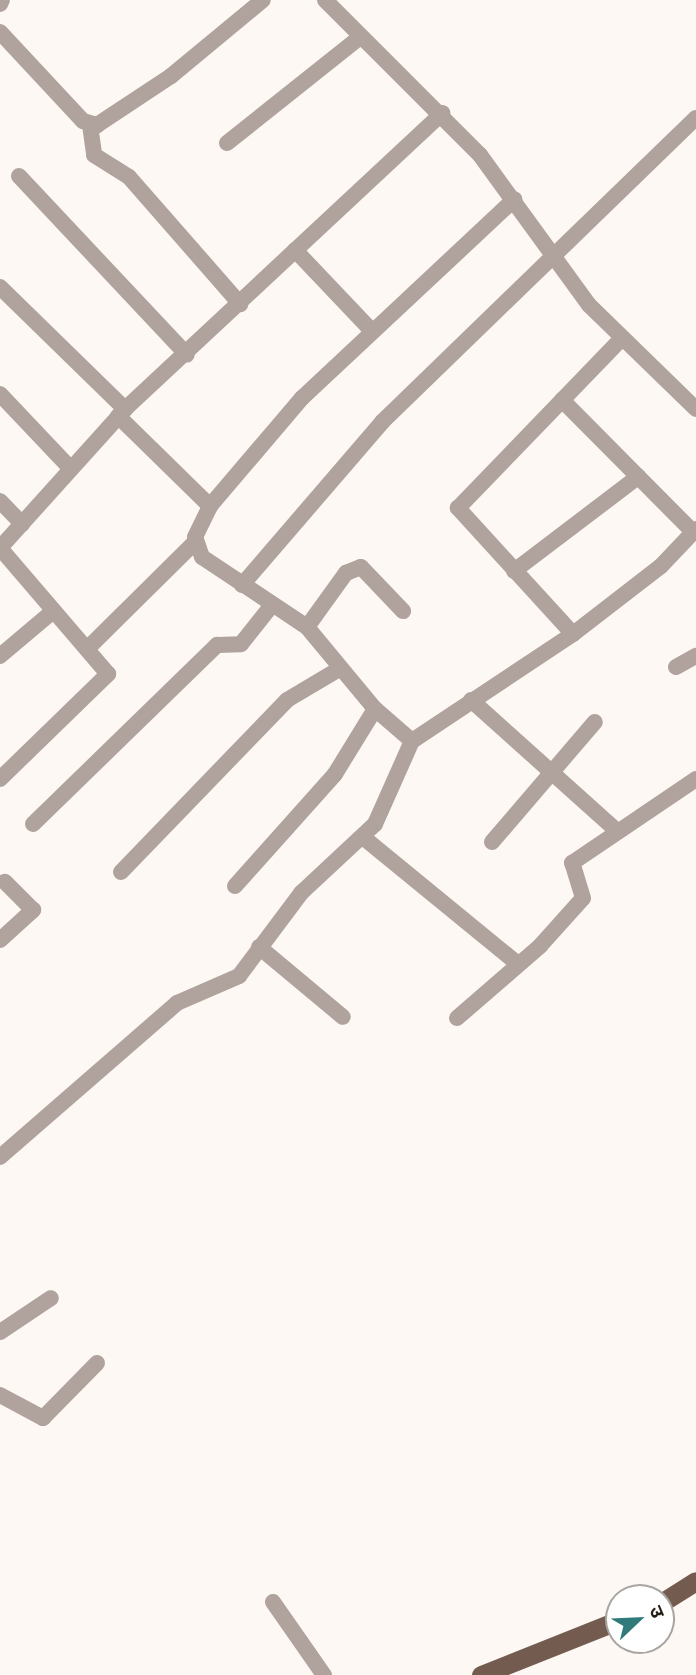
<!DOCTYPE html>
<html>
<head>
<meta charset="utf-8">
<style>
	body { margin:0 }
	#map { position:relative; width:696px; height:1675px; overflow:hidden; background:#fdf8f3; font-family:"Archivo Narrow","Noto Sans Devanagari",sans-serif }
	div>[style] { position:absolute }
	.minor>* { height:16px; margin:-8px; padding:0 8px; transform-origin:8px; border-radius:8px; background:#b0a29c }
	.major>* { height:19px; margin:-9.5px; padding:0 9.5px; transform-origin:9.5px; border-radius:9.5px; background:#735b50 }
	span { translate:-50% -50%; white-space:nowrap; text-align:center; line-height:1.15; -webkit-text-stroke:6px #fff; paint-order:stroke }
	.north { position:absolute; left:605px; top:1584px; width:70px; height:70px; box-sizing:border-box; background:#fff; border:2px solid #a8a5a1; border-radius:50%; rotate:67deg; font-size:19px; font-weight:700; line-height:28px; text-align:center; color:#261d14 }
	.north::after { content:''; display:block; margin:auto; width:24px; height:32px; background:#317a7b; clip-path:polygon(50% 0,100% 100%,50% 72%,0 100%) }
</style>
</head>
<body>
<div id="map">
	<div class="minor">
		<div style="left:325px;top:0;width:219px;rotate:45deg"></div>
		<div style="left:480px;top:155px;width:185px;rotate:54deg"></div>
		<div style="left:589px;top:305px;width:149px;rotate:44.2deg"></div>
		<div style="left:0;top:4px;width:4px;rotate:-63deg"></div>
		<div style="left:0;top:32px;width:122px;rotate:47deg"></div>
		<div style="left:83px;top:121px;width:15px;rotate:16deg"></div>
		<div style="left:97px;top:125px;width:89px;rotate:-33.5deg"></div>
		<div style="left:171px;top:76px;width:119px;rotate:-39.6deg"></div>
		<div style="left:90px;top:125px;width:30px;rotate:82deg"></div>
		<div style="left:94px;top:155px;width:41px;rotate:32.2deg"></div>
		<div style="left:129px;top:177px;width:169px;rotate:48.8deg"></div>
		<div style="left:227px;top:143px;width:169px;rotate:-38.5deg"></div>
		<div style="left:19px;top:176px;width:245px;rotate:46.8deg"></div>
		<div style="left:295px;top:250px;width:109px;rotate:46.5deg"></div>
		<div style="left:0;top:287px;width:175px;rotate:44.3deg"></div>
		<div style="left:0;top:394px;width:102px;rotate:46.6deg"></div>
		<div style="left:562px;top:400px;width:187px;rotate:45.2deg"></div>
		<div style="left:118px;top:416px;width:129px;rotate:44.4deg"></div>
		<div style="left:0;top:501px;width:32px;rotate:46deg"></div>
		<div style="left:0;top:548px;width:187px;rotate:-48deg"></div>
		<div style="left:125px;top:409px;width:434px;rotate:-43deg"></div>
		<div style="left:514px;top:571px;width:156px;rotate:-37.2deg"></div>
		<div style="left:242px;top:585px;width:215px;rotate:-49.3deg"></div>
		<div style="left:382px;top:422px;width:437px;rotate:-44.1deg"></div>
		<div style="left:307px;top:627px;width:67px;rotate:-54.2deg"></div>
		<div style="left:346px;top:573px;width:16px;rotate:-22deg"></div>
		<div style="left:361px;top:567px;width:61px;rotate:46.3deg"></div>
		<div style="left:573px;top:634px;width:171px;rotate:-132.4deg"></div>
		<div style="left:458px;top:508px;width:233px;rotate:-46deg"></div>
		<div style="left:87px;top:649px;width:151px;rotate:-44.7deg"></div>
		<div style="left:0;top:656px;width:68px;rotate:-40.2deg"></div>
		<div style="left:676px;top:667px;width:23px;rotate:-29deg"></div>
		<div style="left:471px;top:700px;width:193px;rotate:41.9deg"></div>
		<div style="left:412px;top:741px;width:49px;rotate:-139.1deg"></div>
		<div style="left:375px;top:709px;width:107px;rotate:-129.7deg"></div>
		<div style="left:307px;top:627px;width:126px;rotate:-146.3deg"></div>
		<div style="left:202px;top:557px;width:21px;rotate:-109deg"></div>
		<div style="left:195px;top:537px;width:34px;rotate:-64deg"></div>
		<div style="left:210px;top:506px;width:142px;rotate:-49.6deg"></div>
		<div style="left:302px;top:398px;width:291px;rotate:-43.1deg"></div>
		<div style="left:0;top:779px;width:151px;rotate:-44.2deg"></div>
		<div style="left:108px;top:674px;width:166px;rotate:-130.6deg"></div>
		<div style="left:33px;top:824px;width:257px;rotate:-44.2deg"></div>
		<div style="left:217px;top:645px;width:24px;rotate:-2deg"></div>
		<div style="left:241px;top:644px;width:50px;rotate:-51.5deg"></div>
		<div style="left:364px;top:838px;width:199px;rotate:39.3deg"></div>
		<div style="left:492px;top:842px;width:158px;rotate:-49.4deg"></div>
		<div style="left:121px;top:872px;width:239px;rotate:-46deg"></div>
		<div style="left:287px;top:700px;width:61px;rotate:-30.8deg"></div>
		<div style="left:235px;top:886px;width:150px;rotate:-48.2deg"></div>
		<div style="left:335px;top:774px;width:76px;rotate:-58.4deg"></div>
		<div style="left:0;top:940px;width:45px;rotate:-42.3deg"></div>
		<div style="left:33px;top:910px;width:40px;rotate:-135deg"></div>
		<div style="left:259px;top:947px;width:109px;rotate:39.8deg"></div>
		<div style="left:457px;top:1018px;width:110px;rotate:-40.9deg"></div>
		<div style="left:540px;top:946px;width:64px;rotate:-48.1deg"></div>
		<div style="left:583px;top:898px;width:37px;rotate:-107deg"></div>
		<div style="left:572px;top:863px;width:150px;rotate:-34.1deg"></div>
		<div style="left:0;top:1157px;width:235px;rotate:-41deg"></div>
		<div style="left:177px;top:1003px;width:68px;rotate:-23.5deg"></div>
		<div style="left:239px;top:976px;width:104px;rotate:-53.2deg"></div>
		<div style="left:301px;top:893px;width:101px;rotate:-43deg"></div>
		<div style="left:375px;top:824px;width:91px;rotate:-66deg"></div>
		<div style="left:412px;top:741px;width:193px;rotate:-33.6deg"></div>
		<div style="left:573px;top:634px;width:111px;rotate:-37.7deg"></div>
		<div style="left:661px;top:566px;width:51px;rotate:-46.6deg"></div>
		<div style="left:0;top:1332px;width:61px;rotate:-33.7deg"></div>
		<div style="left:0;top:1395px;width:49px;rotate:28.1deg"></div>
		<div style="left:43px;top:1418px;width:77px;rotate:-45.5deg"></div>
		<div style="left:273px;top:1602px;width:89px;rotate:55.1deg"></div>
	</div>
	<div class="major">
		<div style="left:661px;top:1603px;width:41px;rotate:-32.2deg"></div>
		<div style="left:481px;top:1675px;width:149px;rotate:-21.7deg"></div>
	</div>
	<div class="north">उ</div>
</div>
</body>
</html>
